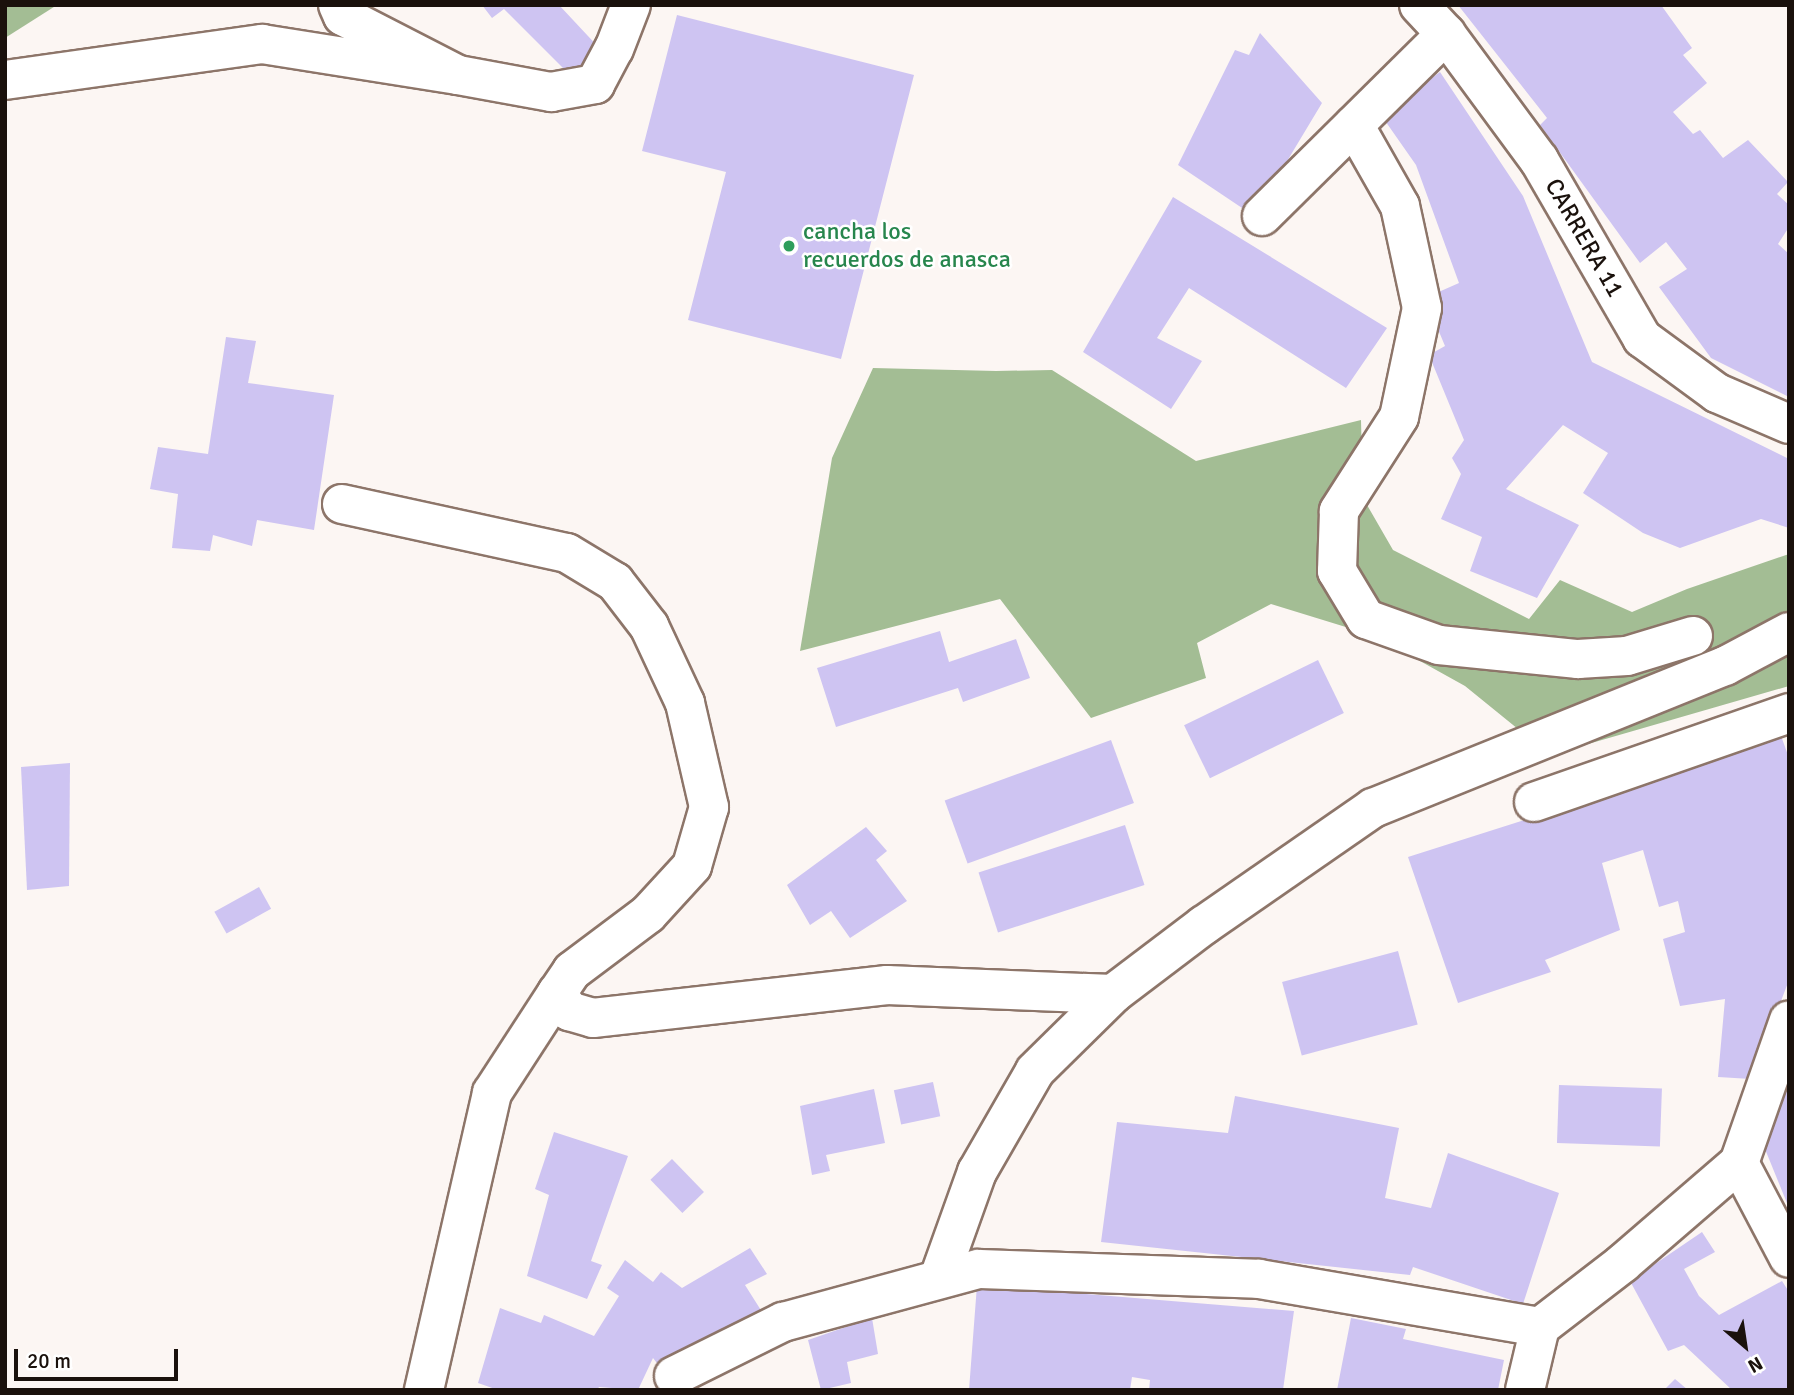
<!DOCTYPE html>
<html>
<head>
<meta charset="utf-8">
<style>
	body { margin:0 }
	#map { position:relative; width:1794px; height:1395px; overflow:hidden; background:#fcf6f3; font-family:Signika,sans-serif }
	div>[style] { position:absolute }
	.forest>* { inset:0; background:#a3bd94 }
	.building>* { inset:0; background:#cec4f2; transform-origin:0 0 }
	.roads { filter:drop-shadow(2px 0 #8d7569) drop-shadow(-2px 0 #8d7569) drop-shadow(0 2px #8d7569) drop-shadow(0 -2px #8d7569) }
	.minor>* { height:38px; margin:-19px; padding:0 19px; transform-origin:19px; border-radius:19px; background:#fff }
	.dots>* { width:19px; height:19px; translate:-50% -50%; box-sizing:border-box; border:4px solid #fff; border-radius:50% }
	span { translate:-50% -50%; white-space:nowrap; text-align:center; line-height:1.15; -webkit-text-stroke:5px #fff; paint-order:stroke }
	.leisure-label { font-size:24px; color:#27864d }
	.left { translate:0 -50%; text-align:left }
	.street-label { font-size:24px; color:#1a110c }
	.frame { position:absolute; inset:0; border:7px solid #1a110c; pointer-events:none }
	.north { position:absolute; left:1710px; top:1311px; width:70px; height:70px; -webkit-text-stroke:5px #fff; paint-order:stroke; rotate:151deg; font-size:19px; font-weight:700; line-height:28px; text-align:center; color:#1a110c }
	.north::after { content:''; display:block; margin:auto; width:24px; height:32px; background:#1a110c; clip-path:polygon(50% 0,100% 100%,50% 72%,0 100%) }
	.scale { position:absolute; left:14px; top:1349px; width:164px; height:32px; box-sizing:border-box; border:4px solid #1a110c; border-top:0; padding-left:9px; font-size:21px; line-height:24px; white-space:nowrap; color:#1a110c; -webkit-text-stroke:5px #fff; paint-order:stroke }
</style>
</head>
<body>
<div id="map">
	<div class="forest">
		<div style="clip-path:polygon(5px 5px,57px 5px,5px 38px)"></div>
		<div style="clip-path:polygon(873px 368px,996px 371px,1052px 370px,1196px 461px,1361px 420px,1363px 498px,1393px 550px,1529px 619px,1560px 580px,1632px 612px,1687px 589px,1789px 554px,1789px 686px,1550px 755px,1465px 686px,1375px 636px,1271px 604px,1197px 643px,1206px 678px,1091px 718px,1000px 599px,800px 651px,832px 458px)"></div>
	</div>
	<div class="building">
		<div style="clip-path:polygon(482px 5px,559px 5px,602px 51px,575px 80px,504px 9px,492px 18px)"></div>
		<div style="clip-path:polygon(1458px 5px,1661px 5px,1692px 48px,1683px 55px,1707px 83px,1673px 112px,1693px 134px,1700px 130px,1723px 158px,1748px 140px,1788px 182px,1777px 194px,1789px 205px,1789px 227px,1778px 244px,1789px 254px,1789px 397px,1711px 358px,1659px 287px,1687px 269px,1666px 242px,1640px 263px,1540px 125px,1547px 118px)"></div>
		<div style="clip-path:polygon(677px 15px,914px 75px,841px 359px,688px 320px,726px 172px,642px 151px)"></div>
		<div style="clip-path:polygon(1260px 33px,1322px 103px,1254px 216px,1178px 165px,1235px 50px,1249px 55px)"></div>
		<div style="clip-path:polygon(1440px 72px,1523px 196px,1592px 362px,1789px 459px,1789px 528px,1761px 519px,1680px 548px,1643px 533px,1583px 493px,1608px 453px,1563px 425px,1506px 489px,1579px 525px,1537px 598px,1470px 571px,1482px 537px,1441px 519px,1461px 474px,1452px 458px,1464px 440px,1429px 355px,1445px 346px,1425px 298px,1459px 283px,1416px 165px,1381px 115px)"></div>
		<div style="clip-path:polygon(1173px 197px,1387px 328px,1346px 388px,1189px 288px,1157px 338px,1202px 361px,1171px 409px,1083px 352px)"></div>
		<div style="clip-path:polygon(226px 337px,256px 341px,248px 383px,334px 395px,314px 530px,257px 520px,252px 546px,213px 535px,210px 551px,172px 548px,178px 494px,150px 489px,158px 447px,208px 454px)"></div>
		<div style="clip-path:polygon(940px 631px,949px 662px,1016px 639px,1030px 678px,963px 702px,958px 688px,836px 727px,817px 668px)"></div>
		<div style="left:1318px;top:660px;width:59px;height:149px;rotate:64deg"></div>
		<div style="clip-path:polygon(1780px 733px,1789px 758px,1789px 980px,1751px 1079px,1718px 1077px,1725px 999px,1680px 1006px,1663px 939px,1685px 932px,1678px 901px,1659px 907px,1643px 850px,1602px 863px,1620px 930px,1545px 960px,1551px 972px,1458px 1003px,1408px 857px,1666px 775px)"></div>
		<div style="left:1111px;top:740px;width:67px;height:177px;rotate:70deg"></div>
		<div style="clip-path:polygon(70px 763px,69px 886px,27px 890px,21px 767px)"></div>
		<div style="left:1125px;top:825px;width:63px;height:154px;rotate:72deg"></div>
		<div style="clip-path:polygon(866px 827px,887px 851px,876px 860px,907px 901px,850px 938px,831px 911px,810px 925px,787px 885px)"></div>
		<div style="left:259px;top:887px;width:25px;height:51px;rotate:61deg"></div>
		<div style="left:1398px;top:951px;width:76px;height:120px;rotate:75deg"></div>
		<div style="clip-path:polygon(1788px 1070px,1789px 1070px,1789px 1208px,1765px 1149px)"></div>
		<div style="left:933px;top:1082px;width:35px;height:40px;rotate:78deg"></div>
		<div style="left:1559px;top:1085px;width:103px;height:58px;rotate:2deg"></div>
		<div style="clip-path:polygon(874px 1089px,885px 1143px,826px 1155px,830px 1171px,812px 1175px,800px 1106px)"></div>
		<div style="clip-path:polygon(1235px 1096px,1399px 1128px,1385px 1198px,1431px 1208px,1448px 1153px,1559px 1193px,1523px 1304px,1413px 1267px,1410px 1275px,1101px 1242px,1117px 1122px,1228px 1133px)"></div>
		<div style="clip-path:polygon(554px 1132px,628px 1156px,591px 1261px,602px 1265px,587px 1299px,527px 1276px,549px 1195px,535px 1189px)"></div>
		<div style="left:672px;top:1159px;width:46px;height:30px;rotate:46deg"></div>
		<div style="clip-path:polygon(1702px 1232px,1715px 1252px,1684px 1269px,1699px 1296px,1719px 1315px,1782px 1281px,1789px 1292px,1789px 1390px,1732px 1390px,1684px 1345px,1668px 1351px,1630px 1281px)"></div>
		<div style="clip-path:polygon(750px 1248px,767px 1274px,745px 1285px,764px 1315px,663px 1371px,653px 1358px,638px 1390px,599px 1387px,597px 1390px,498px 1390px,478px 1383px,500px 1308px,541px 1323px,544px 1315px,594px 1336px,619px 1296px,607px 1288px,625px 1260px,653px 1282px,661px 1272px,682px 1288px)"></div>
		<div style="clip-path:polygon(977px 1285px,1294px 1311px,1283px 1390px,1149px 1390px,1150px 1380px,1132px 1377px,1130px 1390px,969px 1390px)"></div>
		<div style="clip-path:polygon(872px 1318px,878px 1354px,847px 1362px,851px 1383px,821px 1390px,808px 1340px)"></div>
		<div style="clip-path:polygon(1351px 1318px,1406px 1329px,1403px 1339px,1504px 1360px,1498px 1390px,1337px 1390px)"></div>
		<div style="clip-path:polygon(1675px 1379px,1688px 1390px,1664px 1390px)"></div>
	</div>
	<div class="roads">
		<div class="minor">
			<div style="left:338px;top:5px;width:12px;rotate:66deg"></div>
			<div style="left:343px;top:16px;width:129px;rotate:27.2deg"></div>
			<div style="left:458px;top:75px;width:95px;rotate:10.4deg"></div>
			<div style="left:551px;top:92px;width:45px;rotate:-10.3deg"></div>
			<div style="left:595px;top:84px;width:40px;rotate:-62deg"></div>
			<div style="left:614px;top:49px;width:47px;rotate:-68.9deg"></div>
			<div style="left:1419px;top:5px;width:40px;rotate:47deg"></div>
			<div style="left:1446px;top:34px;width:157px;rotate:53.6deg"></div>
			<div style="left:1539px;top:160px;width:206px;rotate:59.9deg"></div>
			<div style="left:1642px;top:338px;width:93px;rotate:36.3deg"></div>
			<div style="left:1717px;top:393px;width:78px;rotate:23.3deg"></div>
			<div style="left:5px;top:80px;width:260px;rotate:-8deg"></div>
			<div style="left:262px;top:44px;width:198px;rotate:9deg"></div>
			<div style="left:1354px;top:125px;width:93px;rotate:60.4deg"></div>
			<div style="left:1400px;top:206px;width:104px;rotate:77.8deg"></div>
			<div style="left:1422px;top:308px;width:111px;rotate:101.9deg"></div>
			<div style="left:1399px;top:417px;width:112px;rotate:122.6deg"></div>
			<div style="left:1339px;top:511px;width:60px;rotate:91.9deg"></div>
			<div style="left:1337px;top:571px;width:56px;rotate:58.9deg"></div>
			<div style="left:1366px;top:619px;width:77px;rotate:19.6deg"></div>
			<div style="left:1439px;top:645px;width:140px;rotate:5.8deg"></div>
			<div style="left:1578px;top:659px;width:49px;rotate:-3.5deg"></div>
			<div style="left:1627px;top:656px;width:69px;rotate:-16.9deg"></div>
			<div style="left:1262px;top:216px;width:259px;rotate:-44.7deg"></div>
			<div style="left:342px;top:504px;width:230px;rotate:12.3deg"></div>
			<div style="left:567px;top:553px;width:56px;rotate:31.1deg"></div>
			<div style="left:615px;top:582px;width:56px;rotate:52.3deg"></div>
			<div style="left:649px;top:626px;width:85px;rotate:64.9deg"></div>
			<div style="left:685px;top:703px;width:107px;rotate:77deg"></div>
			<div style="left:709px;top:807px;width:61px;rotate:106.1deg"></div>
			<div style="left:692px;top:866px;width:65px;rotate:132.5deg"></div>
			<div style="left:648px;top:914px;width:95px;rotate:143.1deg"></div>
			<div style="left:572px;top:971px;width:27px;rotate:124deg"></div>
			<div style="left:557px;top:993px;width:22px;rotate:56deg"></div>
			<div style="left:569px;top:1011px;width:25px;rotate:16deg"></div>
			<div style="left:593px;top:1018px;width:296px;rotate:-6.4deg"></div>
			<div style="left:887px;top:985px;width:226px;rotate:2.3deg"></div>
			<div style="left:1113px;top:994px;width:114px;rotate:-37.2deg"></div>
			<div style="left:1204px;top:925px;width:206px;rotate:-34.7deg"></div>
			<div style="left:1373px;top:808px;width:380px;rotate:-22deg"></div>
			<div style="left:1725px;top:666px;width:72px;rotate:-28deg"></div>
			<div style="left:1534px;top:802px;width:270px;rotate:-19.2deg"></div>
			<div style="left:1739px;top:1163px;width:107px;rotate:62.2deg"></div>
			<div style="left:939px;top:1278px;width:113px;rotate:-70.3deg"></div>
			<div style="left:977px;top:1172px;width:116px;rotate:-60.1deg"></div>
			<div style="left:1035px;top:1071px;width:110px;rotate:-44.6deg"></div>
			<div style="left:674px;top:1376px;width:122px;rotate:-26.4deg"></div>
			<div style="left:783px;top:1322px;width:202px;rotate:-15.2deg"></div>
			<div style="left:978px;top:1269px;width:281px;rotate:2deg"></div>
			<div style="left:1259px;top:1279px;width:285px;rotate:9.7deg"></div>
			<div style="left:424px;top:1390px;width:305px;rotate:-77.1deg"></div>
			<div style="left:492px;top:1093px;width:119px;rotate:-57deg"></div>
			<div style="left:1525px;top:1390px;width:65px;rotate:-76.6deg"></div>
			<div style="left:1540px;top:1327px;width:105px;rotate:-37.6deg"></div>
			<div style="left:1623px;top:1263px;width:153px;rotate:-40.8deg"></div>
			<div style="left:1739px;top:1163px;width:151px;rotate:-70.7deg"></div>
		</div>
	</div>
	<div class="dots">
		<div style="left:789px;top:246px;background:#2e9e5b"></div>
	</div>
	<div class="leisure-label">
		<span class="left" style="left:803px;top:246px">cancha los<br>recuerdos de anasca</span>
	</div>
	<div class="street-label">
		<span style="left:1584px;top:238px;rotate:60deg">CARRERA 11</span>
	</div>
	<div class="frame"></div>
	<div class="north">N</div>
	<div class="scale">20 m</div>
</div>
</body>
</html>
